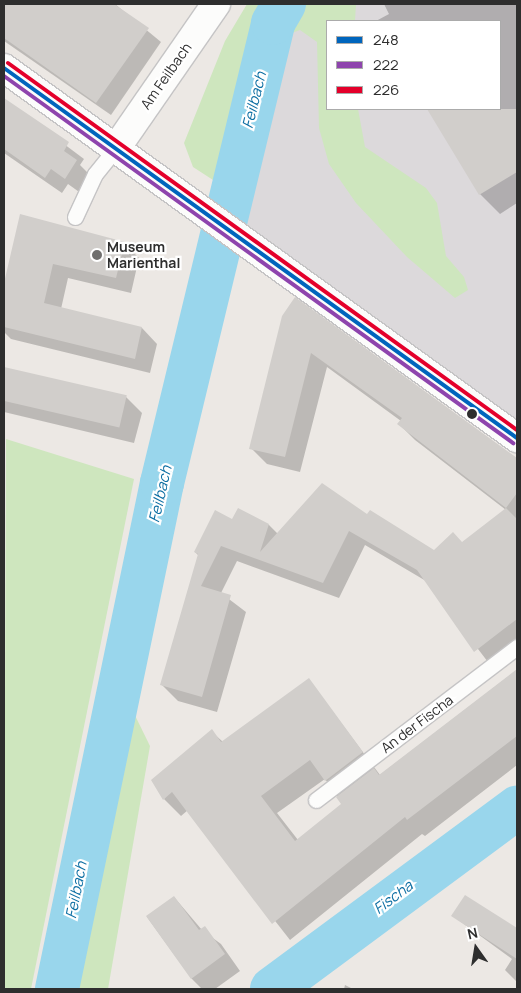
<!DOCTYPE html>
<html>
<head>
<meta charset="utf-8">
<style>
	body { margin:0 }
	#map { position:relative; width:521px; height:993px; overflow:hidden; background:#ece8e4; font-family:Manrope,sans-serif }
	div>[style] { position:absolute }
	.industrial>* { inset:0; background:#dcd9db }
	.green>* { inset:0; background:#cee6be }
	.shadow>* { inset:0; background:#0003 }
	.river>* { height:44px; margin:-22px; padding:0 22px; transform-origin:22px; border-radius:22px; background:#99d6ec }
	.building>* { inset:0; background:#d1cecb; transform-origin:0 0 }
	.roads { filter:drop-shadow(1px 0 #c5c4c5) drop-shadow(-1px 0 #c5c4c5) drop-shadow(0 1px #c5c4c5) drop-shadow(0 -1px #c5c4c5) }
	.service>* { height:15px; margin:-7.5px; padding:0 7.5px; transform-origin:7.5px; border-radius:7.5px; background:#fcfcfb }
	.minor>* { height:28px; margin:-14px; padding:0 14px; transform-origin:14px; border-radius:14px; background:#fcfcfb }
	.secondary>* { height:28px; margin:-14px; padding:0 14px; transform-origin:14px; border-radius:14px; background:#fcfcfb }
	.bus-1>* { height:4px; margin:-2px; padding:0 2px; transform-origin:2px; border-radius:2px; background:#0065bd }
	.bus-2>* { height:4px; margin:-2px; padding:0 2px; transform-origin:2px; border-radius:2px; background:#8e44ad }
	.bus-3>* { height:4px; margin:-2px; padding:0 2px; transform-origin:2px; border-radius:2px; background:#e4002b }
	.dots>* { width:14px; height:14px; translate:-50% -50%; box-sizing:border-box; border:2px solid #fff; border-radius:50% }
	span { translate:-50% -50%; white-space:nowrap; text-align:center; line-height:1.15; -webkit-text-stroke:4.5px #fff; paint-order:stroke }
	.street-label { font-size:14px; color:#2e2e2e }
	.poi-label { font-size:14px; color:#2e2e2e; font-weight:700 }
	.left { translate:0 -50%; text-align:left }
	.water-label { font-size:15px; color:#0d6fa3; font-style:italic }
	.frame { position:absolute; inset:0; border:5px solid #2e2e2e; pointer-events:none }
	.legend { position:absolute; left:326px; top:20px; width:175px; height:90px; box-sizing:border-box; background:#fff; border:1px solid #ababab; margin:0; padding:6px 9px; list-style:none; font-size:15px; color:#2e2e2e }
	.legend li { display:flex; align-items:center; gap:10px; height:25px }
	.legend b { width:25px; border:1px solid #ababab }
	.north { position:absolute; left:451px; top:923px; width:50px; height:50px; -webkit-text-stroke:4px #fff; paint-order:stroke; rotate:347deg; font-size:14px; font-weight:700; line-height:20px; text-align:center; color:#2e2e2e }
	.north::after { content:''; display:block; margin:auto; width:18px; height:22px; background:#2e2e2e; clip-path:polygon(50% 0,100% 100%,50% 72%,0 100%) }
</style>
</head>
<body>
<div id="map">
	<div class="industrial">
		<div style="clip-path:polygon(evenodd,290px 4px,517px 4px,517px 428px,242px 226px,270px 71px,290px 4px,327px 21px,500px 21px,500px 109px,327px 109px,327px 21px)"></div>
	</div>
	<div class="green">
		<div style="clip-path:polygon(247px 4px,356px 4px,355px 21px,327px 21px,327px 109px,358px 109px,365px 147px,426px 188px,437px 203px,446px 256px,464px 277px,468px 290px,455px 298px,407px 257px,356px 203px,329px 164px,319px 128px,317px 42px,300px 30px,278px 38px,247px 202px,193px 167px,184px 143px,225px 41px)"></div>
		<div style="clip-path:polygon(6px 439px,134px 479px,31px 989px,4px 989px)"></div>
		<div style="clip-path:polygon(124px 693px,150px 746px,108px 989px,67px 989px)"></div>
	</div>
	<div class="shadow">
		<div style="clip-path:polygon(4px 4px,115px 4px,161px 42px,111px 115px,4px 41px)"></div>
		<div style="clip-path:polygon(384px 4px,517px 4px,517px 203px,500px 214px,480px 194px,429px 109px,500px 109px,500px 21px,376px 21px,389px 14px)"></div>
		<div style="clip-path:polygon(4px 99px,84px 159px,80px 165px,92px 177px,82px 194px,68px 184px,62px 193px,4px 153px)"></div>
		<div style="clip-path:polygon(21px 215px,124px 243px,139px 258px,131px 293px,68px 278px,61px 309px,142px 328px,157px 344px,150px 373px,11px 339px,4px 332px,4px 289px)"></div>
		<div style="clip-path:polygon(295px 299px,517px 460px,517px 647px,491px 666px,426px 581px,365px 545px,339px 598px,237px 561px,221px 593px,246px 612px,217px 712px,178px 701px,162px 685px,199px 556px,195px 552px,233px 520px,269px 525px,278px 534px,367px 516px,434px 551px,462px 543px,506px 510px,415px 440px,399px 424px,401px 421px,327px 367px,300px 472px,267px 464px,251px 448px)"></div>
		<div style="clip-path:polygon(4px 368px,126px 397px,142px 413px,134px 443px,4px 412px)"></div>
		<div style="clip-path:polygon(evenodd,517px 670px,517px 765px,425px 836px,422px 834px,290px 940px,188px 810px,181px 816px,164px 799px,211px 731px,223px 742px,309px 680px,380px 775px,517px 670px,325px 779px,343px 804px,298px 840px,277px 813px,325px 779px)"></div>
		<div style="clip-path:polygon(174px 897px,202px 930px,221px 944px,240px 971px,215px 989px,202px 989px,192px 979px,147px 917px)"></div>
		<div style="clip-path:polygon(465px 897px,517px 930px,517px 982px,505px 970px,512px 959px,453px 916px)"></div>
		<div style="clip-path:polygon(345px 985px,353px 989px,344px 989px)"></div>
	</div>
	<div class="river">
		<div style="left:57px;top:989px;width:517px;rotate:-78.28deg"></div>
		<div style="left:162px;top:483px;width:473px;rotate:-76.4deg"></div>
		<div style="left:273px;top:23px;width:22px;rotate:-60deg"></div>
		<div style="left:272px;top:989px;width:305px;rotate:-36.5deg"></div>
	</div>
	<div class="building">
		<div style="clip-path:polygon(4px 4px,114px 4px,149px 28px,96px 103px,4px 38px)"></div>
		<div style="clip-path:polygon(4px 98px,69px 142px,64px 151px,77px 160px,65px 179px,51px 169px,45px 178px,4px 149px)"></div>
		<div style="clip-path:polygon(427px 109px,517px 109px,517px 172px,479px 195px)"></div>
		<div style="clip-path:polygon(20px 214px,125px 242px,116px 278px,53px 264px,44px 303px,142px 327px,135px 359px,4px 327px,4px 283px)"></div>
		<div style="clip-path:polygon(295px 297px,517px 458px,517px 493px,506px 508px,397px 424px,402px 418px,311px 353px,285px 457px,249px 449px,282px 316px)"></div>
		<div style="left:4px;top:367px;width:126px;height:33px;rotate:13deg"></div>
		<div style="clip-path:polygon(322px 483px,367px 514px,370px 510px,434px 550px,453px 532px,462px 542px,506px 508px,517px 519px,517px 619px,474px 652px,417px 570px,349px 531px,323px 583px,221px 546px,201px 586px,231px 595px,202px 697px,160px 685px,198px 554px,194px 552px,215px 510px,232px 519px,238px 508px,269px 524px,260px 552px)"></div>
		<div style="clip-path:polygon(517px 669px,517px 736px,407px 820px,405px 817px,272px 924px,172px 792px,163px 800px,151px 780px,212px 729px,221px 742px,309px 678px,363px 752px,325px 781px,310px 760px,261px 796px,295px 841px,341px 804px,336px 797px,374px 768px,379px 775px)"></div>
		<div style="clip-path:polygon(465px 895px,517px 928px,517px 959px,451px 916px)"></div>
		<div style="clip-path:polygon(174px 896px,199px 930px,205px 926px,225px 954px,191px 979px,146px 916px)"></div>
	</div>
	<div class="roads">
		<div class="service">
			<div style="left:75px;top:217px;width:47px;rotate:-65.1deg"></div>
			<div style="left:95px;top:174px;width:35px;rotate:-51deg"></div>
			<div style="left:316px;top:800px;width:253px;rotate:-37.3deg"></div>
		</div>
		<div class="minor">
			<div style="left:117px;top:147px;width:174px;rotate:-55.3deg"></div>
		</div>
		<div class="secondary">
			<div style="left:4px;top:68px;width:633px;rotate:35.8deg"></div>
		</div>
	</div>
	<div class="bus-1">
		<div style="left:4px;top:68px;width:633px;rotate:35.8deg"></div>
	</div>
	<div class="bus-2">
		<div style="left:4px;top:76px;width:628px;rotate:35.79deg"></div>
	</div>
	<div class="bus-3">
		<div style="left:8px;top:63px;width:628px;rotate:35.79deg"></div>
	</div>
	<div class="dots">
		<div style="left:97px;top:255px;background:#706f6e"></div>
		<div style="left:472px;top:414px;background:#2e2e2e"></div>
	</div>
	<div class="street-label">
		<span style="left:166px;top:76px;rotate:-55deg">Am Feilbach</span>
		<span style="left:417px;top:724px;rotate:-37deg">An der Fischa</span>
	</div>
	<div class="poi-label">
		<span class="left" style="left:107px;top:255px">Museum<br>Marienthal</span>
	</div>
	<div class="water-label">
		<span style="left:254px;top:100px;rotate:-76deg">Feilbach</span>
		<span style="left:160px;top:494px;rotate:-77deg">Feilbach</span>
		<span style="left:76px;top:890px;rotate:-79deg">Feilbach</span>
		<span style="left:393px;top:897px;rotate:-37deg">Fischa</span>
	</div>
	<div class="frame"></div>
	<ul class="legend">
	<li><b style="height:6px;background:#0065bd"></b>248</li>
	<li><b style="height:6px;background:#8e44ad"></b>222</li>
	<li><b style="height:6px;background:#e4002b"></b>226</li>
	</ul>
	<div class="north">N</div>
</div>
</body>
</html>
